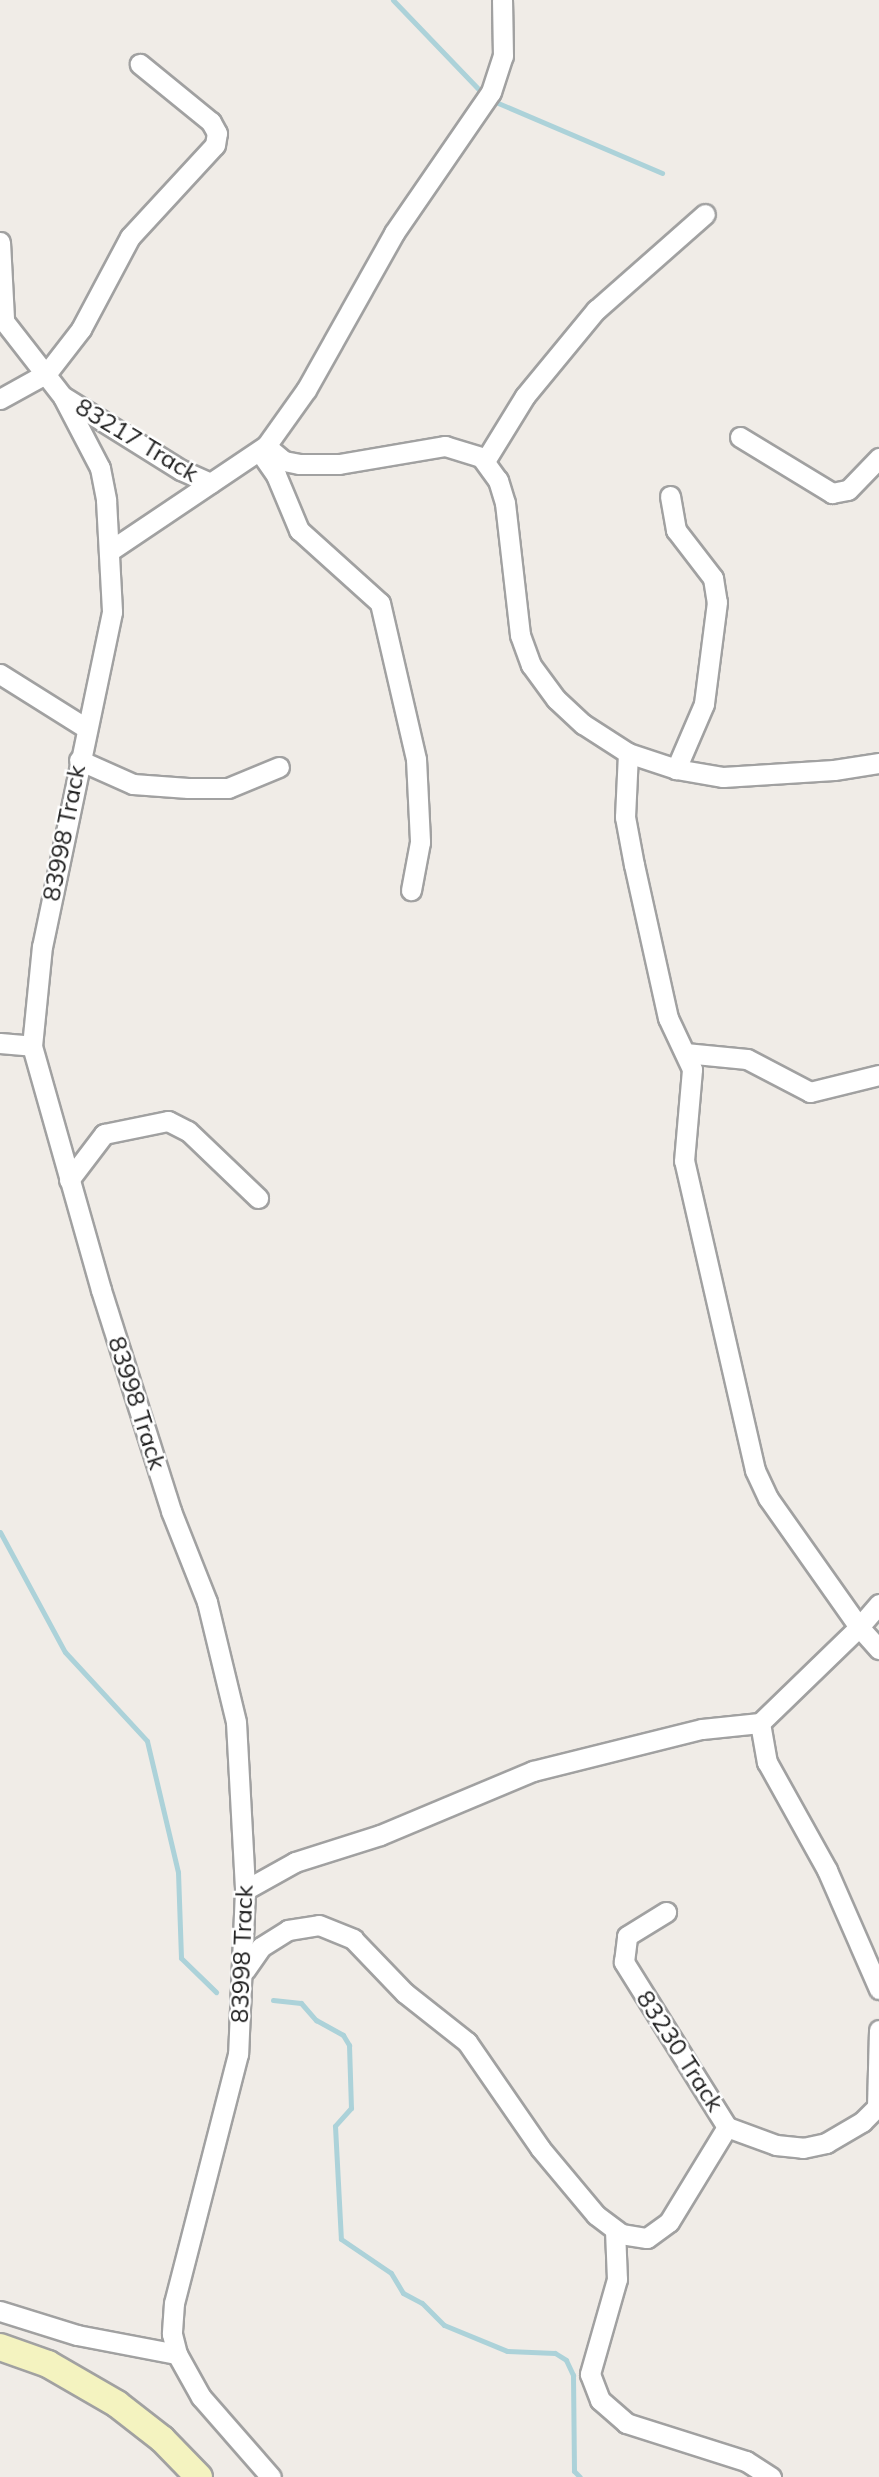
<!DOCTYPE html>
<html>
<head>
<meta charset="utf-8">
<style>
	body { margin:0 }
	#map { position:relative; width:879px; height:2477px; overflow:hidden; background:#f0ece7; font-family:Mulish,sans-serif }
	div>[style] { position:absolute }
	.stream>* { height:5px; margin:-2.5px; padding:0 2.5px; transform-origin:2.5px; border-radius:2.5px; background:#acd2d9 }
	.roads { filter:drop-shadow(2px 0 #a1a1a1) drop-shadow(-2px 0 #a1a1a1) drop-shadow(0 2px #a1a1a1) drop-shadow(0 -2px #a1a1a1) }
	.street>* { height:19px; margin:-9.5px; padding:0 9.5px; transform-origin:9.5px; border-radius:9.5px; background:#fff }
	.secondary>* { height:26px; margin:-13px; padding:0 13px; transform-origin:13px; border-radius:13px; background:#f4f3c0 }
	span { translate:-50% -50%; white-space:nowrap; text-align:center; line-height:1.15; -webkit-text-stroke:5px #fff; paint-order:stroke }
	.street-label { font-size:24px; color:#202020 }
</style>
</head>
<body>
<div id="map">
	<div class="stream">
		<div style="left:393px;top:0;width:130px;rotate:46.2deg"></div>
		<div style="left:491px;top:100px;width:186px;rotate:23.1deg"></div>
		<div style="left:0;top:1532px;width:136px;rotate:61.6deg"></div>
		<div style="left:65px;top:1652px;width:121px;rotate:47.3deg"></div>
		<div style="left:147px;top:1741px;width:135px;rotate:76.7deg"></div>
		<div style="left:178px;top:1872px;width:86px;rotate:88deg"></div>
		<div style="left:181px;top:1958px;width:49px;rotate:44.2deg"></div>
		<div style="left:273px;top:2000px;width:28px;rotate:6deg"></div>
		<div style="left:301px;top:2003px;width:23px;rotate:49deg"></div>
		<div style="left:316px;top:2020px;width:31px;rotate:29deg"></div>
		<div style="left:343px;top:2035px;width:12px;rotate:59deg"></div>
		<div style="left:349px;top:2045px;width:63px;rotate:88.2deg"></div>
		<div style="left:351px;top:2108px;width:24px;rotate:132deg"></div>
		<div style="left:335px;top:2126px;width:113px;rotate:87deg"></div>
		<div style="left:341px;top:2239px;width:60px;rotate:34.2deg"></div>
		<div style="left:391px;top:2273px;width:23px;rotate:59deg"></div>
		<div style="left:403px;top:2293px;width:21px;rotate:28deg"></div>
		<div style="left:422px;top:2303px;width:31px;rotate:45deg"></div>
		<div style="left:444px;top:2325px;width:68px;rotate:22.4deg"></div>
		<div style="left:507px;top:2351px;width:48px;rotate:2.4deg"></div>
		<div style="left:555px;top:2353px;width:13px;rotate:32deg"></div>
		<div style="left:566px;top:2360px;width:17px;rotate:65deg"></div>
		<div style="left:573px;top:2375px;width:96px;rotate:89.4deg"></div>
		<div style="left:574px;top:2471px;width:8px;rotate:45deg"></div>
	</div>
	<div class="roads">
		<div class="street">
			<div style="left:0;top:242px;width:77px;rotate:87deg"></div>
			<div style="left:0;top:316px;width:103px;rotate:52.1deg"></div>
			<div style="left:63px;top:397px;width:80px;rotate:62.5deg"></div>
			<div style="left:100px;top:468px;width:33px;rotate:79deg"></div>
			<div style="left:106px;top:500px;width:112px;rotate:86.9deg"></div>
			<div style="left:112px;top:612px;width:341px;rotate:101.8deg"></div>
			<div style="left:42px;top:946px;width:100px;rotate:95.7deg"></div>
			<div style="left:32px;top:1046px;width:254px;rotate:74.2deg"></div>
			<div style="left:101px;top:1290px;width:232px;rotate:72.4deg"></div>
			<div style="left:171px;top:1511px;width:98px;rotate:68.4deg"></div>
			<div style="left:207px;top:1602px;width:123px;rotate:76.4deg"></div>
			<div style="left:236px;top:1722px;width:168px;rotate:86.9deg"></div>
			<div style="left:245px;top:1890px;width:164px;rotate:92.4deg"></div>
			<div style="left:238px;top:2054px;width:257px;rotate:104.4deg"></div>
			<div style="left:174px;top:2303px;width:31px;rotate:94deg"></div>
			<div style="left:172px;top:2334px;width:21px;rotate:76deg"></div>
			<div style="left:177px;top:2354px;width:49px;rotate:60.8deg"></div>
			<div style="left:201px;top:2397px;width:106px;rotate:48.8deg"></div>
			<div style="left:64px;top:397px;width:138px;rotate:32deg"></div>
			<div style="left:181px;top:470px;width:32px;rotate:24deg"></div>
			<div style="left:0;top:399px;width:54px;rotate:-29deg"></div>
			<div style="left:47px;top:373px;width:56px;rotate:-52.3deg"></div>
			<div style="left:81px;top:329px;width:104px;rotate:-62deg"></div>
			<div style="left:130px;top:237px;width:125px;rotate:-47.3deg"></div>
			<div style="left:215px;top:145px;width:12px;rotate:-81deg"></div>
			<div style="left:217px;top:133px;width:13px;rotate:-119deg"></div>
			<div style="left:211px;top:122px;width:92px;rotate:-140.8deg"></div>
			<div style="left:740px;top:437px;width:108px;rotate:31.3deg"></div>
			<div style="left:832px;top:493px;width:16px;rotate:-11deg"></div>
			<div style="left:848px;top:490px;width:45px;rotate:-45.9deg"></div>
			<div style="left:266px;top:446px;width:23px;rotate:40deg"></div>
			<div style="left:284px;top:461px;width:15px;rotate:11deg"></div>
			<div style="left:299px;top:464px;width:40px"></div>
			<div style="left:339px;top:464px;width:108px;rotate:-9.6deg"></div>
			<div style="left:445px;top:446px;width:38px;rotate:17deg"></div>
			<div style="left:481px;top:457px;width:29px;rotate:54deg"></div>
			<div style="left:498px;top:480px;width:24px;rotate:73deg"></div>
			<div style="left:505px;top:503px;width:133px;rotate:83.5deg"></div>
			<div style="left:520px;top:635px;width:32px;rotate:70deg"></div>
			<div style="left:531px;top:665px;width:42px;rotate:53.7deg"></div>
			<div style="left:556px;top:699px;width:37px;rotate:43deg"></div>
			<div style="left:583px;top:724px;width:54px;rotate:32.8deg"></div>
			<div style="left:628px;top:753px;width:51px;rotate:18.4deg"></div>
			<div style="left:676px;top:769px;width:48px;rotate:9.7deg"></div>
			<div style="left:723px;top:777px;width:111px;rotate:-3.6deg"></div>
			<div style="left:834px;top:770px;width:46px;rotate:-8.8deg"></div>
			<div style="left:260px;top:452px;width:28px;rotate:55deg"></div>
			<div style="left:276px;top:475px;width:60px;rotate:67.3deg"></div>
			<div style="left:299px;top:530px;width:109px;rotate:42deg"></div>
			<div style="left:380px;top:603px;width:160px;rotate:77deg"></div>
			<div style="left:416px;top:759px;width:83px;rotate:87.2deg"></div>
			<div style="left:420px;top:842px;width:49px;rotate:100.6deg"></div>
			<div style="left:485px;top:461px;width:76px;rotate:-58.4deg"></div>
			<div style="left:525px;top:396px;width:112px;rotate:-50.5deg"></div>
			<div style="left:596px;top:310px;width:145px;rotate:-41.4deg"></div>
			<div style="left:670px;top:496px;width:35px;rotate:80deg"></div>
			<div style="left:676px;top:530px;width:61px;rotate:52.4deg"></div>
			<div style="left:713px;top:578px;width:24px;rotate:81deg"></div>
			<div style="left:717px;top:602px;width:103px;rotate:97.3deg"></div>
			<div style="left:704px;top:704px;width:71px;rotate:113.3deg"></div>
			<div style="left:111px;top:550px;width:187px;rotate:-33.9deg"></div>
			<div style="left:266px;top:446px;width:69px;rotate:-54.5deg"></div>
			<div style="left:306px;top:390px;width:180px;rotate:-60.7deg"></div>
			<div style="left:394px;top:233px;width:171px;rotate:-55.5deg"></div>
			<div style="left:491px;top:92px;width:38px;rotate:-72deg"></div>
			<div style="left:503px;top:56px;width:56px;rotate:-91deg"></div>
			<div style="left:0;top:674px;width:102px;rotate:32.1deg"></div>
			<div style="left:79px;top:760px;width:59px;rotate:24deg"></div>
			<div style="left:133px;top:784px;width:55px;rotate:4.2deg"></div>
			<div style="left:188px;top:788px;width:40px"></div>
			<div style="left:228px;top:788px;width:55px;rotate:-22.4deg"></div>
			<div style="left:0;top:1043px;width:32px;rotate:5deg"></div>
			<div style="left:685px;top:1053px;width:62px;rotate:5.5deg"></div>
			<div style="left:747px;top:1059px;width:71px;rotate:27.6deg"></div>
			<div style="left:810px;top:1092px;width:71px;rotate:-13.8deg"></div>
			<div style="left:69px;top:1180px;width:58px;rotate:-52.7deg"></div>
			<div style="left:104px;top:1134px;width:65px;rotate:-11.5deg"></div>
			<div style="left:168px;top:1121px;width:22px;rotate:27deg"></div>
			<div style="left:188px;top:1131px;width:97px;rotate:43.7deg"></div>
			<div style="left:879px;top:1604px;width:30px;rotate:131deg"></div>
			<div style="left:859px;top:1627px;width:30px;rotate:48deg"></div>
			<div style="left:760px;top:1723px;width:40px;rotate:80deg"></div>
			<div style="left:767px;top:1762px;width:124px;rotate:60.9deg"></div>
			<div style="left:827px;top:1870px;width:130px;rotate:66.4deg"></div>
			<div style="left:245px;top:1890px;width:57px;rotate:-29.2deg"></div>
			<div style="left:295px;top:1862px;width:89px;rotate:-17.6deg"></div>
			<div style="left:380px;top:1835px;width:166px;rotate:-22.7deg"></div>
			<div style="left:533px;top:1771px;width:174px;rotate:-14deg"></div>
			<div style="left:702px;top:1729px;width:58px;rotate:-5.9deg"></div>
			<div style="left:760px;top:1723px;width:138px;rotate:-44.1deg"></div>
			<div style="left:859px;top:1627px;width:158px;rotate:-125.2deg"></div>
			<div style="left:768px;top:1498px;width:31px;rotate:-115deg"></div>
			<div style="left:755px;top:1470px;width:317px;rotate:-102.9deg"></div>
			<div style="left:684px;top:1161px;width:92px;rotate:-85deg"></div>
			<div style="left:692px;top:1069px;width:56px;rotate:-115.2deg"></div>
			<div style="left:668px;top:1018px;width:157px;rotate:-102.5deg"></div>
			<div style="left:634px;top:865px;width:49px;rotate:-100.6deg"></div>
			<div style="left:625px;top:817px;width:64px;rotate:-87.3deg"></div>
			<div style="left:245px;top:1970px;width:28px;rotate:-55deg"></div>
			<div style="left:261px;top:1947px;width:32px;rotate:-32deg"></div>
			<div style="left:288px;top:1930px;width:31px;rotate:-9deg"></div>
			<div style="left:319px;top:1925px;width:37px;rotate:22deg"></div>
			<div style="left:353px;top:1939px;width:75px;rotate:46.1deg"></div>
			<div style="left:405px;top:1993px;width:79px;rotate:38.3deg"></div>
			<div style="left:467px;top:2042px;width:129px;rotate:55.4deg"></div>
			<div style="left:540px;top:2148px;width:87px;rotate:50.1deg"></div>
			<div style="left:596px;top:2215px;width:31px;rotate:37deg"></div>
			<div style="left:621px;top:2234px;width:26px;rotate:9deg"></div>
			<div style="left:647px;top:2238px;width:27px;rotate:-36deg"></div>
			<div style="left:669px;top:2222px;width:111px;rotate:-58.6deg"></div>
			<div style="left:727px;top:2127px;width:195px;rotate:-122deg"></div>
			<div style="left:624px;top:1962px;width:26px;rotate:-83deg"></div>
			<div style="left:627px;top:1936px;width:46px;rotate:-31.6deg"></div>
			<div style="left:727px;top:2127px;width:52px;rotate:20.2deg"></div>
			<div style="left:776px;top:2145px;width:27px;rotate:6deg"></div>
			<div style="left:803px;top:2148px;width:24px;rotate:-12deg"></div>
			<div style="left:826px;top:2143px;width:42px;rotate:-30.3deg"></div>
			<div style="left:862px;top:2122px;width:21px;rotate:-45deg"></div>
			<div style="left:877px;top:2107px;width:77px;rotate:-88.5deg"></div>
			<div style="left:615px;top:2230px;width:49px;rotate:87.7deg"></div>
			<div style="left:617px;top:2279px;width:99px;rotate:105.9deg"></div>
			<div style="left:590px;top:2374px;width:28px;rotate:69deg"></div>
			<div style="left:600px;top:2400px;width:35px;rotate:41deg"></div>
			<div style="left:626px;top:2423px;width:126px;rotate:17.6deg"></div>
			<div style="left:746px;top:2461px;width:30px;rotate:33deg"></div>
			<div style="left:0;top:2311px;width:81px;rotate:17.3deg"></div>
			<div style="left:77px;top:2335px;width:102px;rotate:10.8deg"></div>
		</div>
		<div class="secondary">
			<div style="left:0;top:2347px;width:51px;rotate:19.5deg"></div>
			<div style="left:48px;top:2364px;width:80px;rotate:30.1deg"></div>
			<div style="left:117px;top:2404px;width:57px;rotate:37.9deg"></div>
			<div style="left:162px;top:2439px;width:53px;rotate:45.8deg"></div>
		</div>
	</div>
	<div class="street-label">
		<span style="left:137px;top:440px;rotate:31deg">83217 Track</span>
		<span style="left:64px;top:833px;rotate:-79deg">83998 Track</span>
		<span style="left:137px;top:1403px;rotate:72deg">83998 Track</span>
		<span style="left:242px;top:1954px;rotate:-88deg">83998 Track</span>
		<span style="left:680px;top:2051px;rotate:57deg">83230 Track</span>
	</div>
</div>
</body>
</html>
